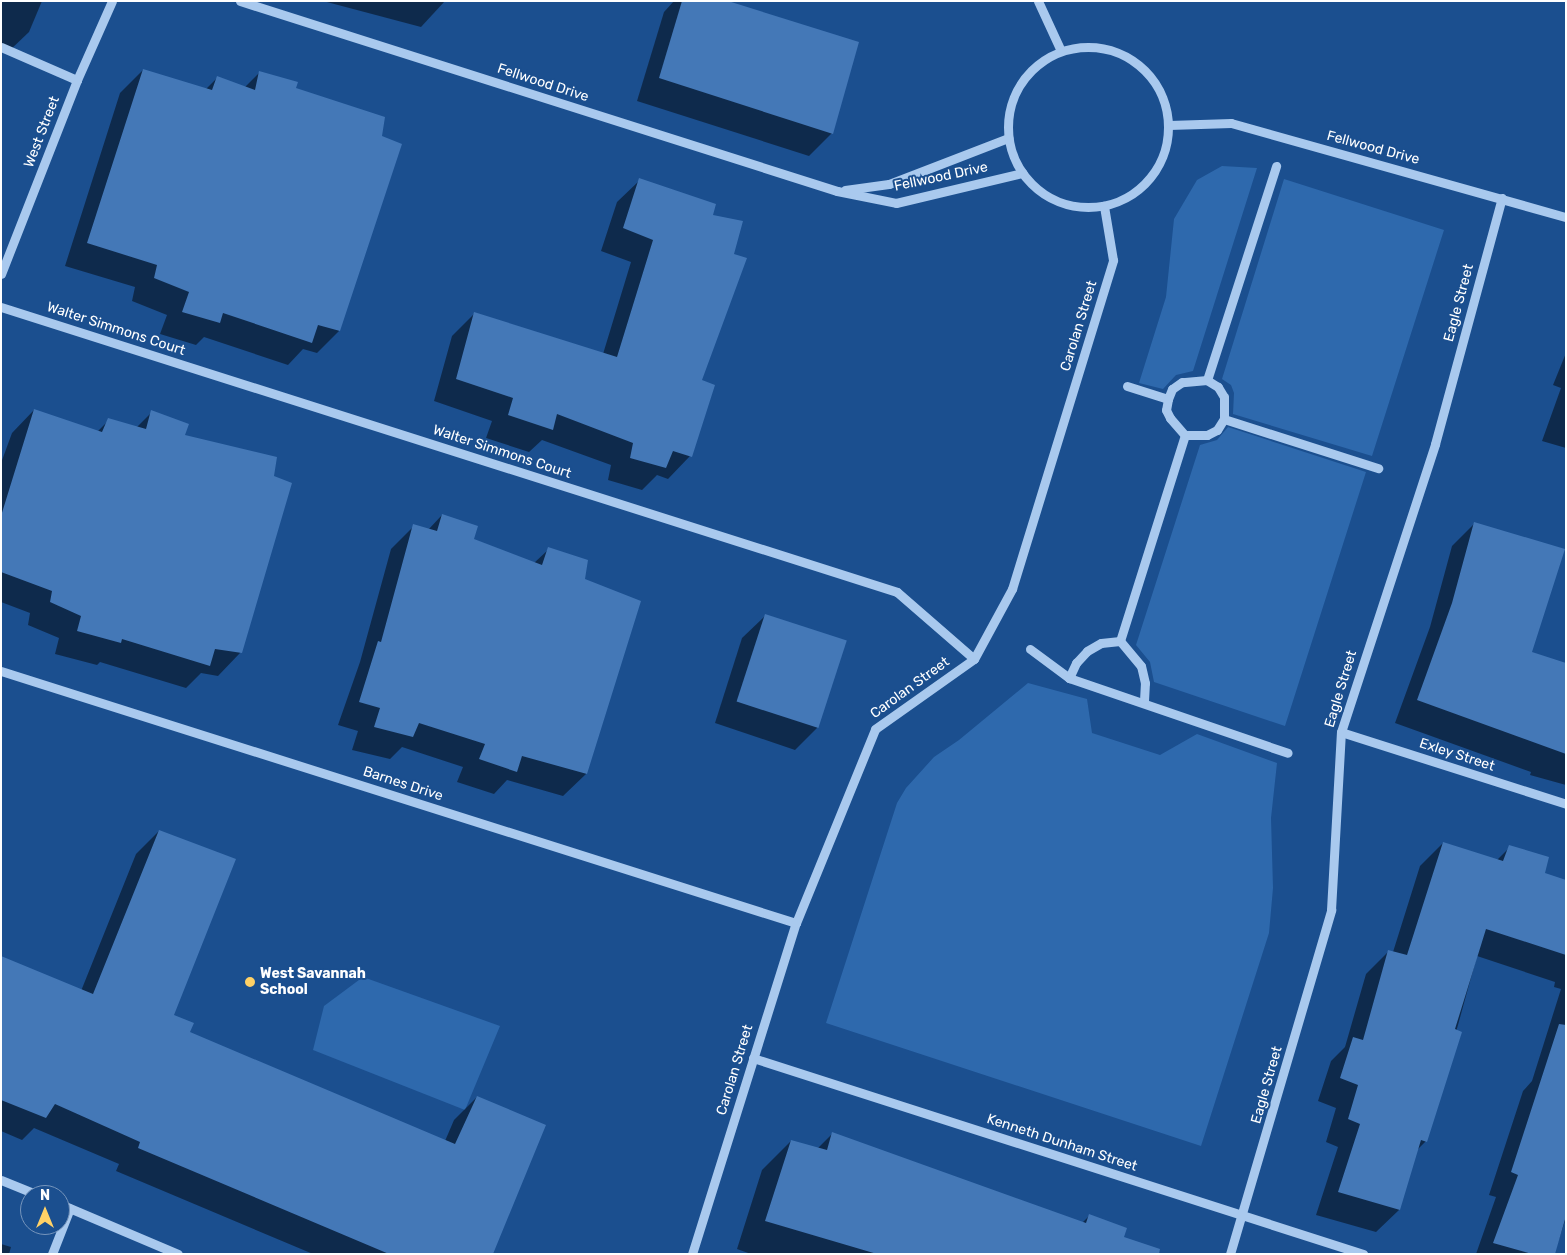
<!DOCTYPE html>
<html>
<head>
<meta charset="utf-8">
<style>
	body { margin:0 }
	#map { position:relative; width:1567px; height:1255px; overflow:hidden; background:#1b4f8f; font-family:Rubik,sans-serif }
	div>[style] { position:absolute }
	.green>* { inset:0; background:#2e69ad }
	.shadow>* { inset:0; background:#0007 }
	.building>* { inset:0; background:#4478b7; transform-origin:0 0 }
	.minor>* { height:9px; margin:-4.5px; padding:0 4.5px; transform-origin:4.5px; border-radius:4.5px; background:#a9c9ee }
	.minor>.ring { margin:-4.5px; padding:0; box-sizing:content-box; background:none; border:9px solid #a9c9ee; border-radius:50% }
	.dots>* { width:14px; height:14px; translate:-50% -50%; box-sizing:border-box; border:2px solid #1b4f8f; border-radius:50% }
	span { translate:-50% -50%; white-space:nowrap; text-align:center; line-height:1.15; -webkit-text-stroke:4px #1b4f8f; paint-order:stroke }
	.street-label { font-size:14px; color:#fff }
	.poi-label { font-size:14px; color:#fff; font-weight:700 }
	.left { translate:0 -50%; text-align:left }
	.frame { position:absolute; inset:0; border:2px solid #fff; pointer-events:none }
	.north { position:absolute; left:20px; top:1185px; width:50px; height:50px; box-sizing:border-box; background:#1b4f8f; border:1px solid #7695bc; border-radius:50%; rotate:0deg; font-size:14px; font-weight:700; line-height:20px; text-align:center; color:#fff }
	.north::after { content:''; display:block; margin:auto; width:18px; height:22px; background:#ffd166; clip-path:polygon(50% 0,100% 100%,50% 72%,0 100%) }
</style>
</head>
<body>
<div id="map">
	<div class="green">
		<div style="clip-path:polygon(1222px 166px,1257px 168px,1193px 371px,1176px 375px,1163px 389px,1139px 383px,1166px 297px,1174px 219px,1197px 180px)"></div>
		<div style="clip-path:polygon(1284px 179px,1444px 230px,1372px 456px,1233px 414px,1234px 393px,1231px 385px,1222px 379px)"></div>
		<div style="clip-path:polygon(1228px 427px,1366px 472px,1285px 726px,1154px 682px,1150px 662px,1136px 645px,1200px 445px,1217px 440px)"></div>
		<div style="clip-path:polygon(1028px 683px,1087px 699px,1092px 733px,1160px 755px,1197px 734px,1277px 763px,1271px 818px,1273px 888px,1269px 933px,1201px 1146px,826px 1023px,897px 803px,906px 788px,934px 757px,959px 740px)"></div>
		<div style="clip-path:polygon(363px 977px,500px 1026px,465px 1110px,313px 1050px,324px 1006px)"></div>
	</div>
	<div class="shadow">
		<div style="clip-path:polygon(1px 1px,42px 1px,29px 32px,7px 53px,1px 51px)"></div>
		<div style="clip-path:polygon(323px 1px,445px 1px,421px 27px)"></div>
		<div style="clip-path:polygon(674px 1px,725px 1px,832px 133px,809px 156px,637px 101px,664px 12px)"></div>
		<div style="clip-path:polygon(143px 70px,205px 90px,217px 78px,245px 87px,260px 72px,294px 89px,339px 331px,317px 353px,303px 349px,288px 365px,204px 337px,196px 345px,160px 334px,167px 315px,132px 301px,135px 287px,65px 266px,120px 93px)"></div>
		<div style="clip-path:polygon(640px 180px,712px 216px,701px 381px,690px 456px,668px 479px,657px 475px,642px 490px,608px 480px,611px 465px,542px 440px,529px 452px,486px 438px,492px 421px,434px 401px,452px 336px,475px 313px,603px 354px,631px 262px,601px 251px,617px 202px)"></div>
		<div style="clip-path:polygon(1566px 353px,1566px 448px,1542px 441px,1561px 388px,1553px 385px)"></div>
		<div style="clip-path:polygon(34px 410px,97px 432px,109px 420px,136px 428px,152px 412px,183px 436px,240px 653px,218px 676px,201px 673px,186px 688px,100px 662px,97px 665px,55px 654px,59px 638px,28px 625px,30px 613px,1px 602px,1px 463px,12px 433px)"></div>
		<div style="clip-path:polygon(442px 515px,472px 539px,534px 563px,549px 549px,584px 580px,586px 774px,563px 796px,507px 780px,494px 794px,457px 782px,463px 767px,402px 747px,390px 759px,352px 750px,358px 731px,338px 725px,360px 662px,391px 549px,414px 526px,428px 530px)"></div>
		<div style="clip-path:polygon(1475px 523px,1531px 653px,1566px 664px,1566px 785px,1530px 775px,1531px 772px,1395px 723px,1430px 627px,1452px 546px)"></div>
		<div style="clip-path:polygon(765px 616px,818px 727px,795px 750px,715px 723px,742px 638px)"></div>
		<div style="clip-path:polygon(159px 831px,173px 1015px,189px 1033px,445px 1141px,454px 1120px,477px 1097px,492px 1254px,313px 1254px,116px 1171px,119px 1164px,34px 1128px,22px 1140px,1px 1131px,1px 958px,81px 991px,136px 854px)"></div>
		<div style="clip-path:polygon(1443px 843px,1497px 860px,1510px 847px,1544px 874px,1566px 881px,1566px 1218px,1554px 1254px,1476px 1254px,1496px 1197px,1489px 1195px,1523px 1091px,1532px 1081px,1561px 989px,1554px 987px,1555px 982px,1477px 956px,1426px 1141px,1417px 1150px,1399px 1210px,1376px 1232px,1316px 1215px,1338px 1147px,1326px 1142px,1336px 1108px,1318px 1101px,1331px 1061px,1345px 1047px,1366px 974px,1389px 951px,1393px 952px,1420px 866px)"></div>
		<div style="clip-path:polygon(832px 1134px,1082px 1223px,1089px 1216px,1121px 1247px,1141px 1254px,751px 1254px,737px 1249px,762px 1170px,791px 1141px,817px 1149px)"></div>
		<div style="clip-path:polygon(1px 1244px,11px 1247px,9px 1254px,1px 1254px)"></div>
	</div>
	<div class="building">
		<div style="clip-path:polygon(682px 1px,728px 1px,859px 42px,833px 134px,659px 78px)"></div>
		<div style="clip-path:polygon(143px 69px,212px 90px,217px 76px,255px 90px,259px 71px,298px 82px,296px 88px,385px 117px,382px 136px,402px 144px,340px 331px,318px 325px,312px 343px,223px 313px,220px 323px,182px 312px,189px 292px,154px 278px,157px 265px,87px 243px)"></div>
		<div style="clip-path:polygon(639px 178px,716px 204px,713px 215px,743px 221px,734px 254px,747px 258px,702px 380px,715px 385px,692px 457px,673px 451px,666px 468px,630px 458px,633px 443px,557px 414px,553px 430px,508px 415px,513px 398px,456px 379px,474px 312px,617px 357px,653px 240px,623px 228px)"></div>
		<div style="clip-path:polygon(34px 409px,102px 432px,108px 418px,146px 429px,151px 410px,189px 424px,185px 435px,277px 457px,274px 476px,292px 483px,242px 653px,215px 649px,210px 666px,122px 639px,121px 643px,77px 631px,81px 616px,50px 602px,52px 591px,1px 572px,1px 516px)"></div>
		<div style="clip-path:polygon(442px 514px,478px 526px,474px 539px,542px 565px,548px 547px,588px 560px,585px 579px,641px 601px,587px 774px,522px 756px,517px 772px,479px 759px,485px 744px,419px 723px,413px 737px,374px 727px,380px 708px,359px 702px,378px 641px,381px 642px,413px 524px,437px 531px)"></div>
		<div style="clip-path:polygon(1474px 522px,1565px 549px,1532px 652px,1566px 663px,1566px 754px,1417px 700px,1452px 603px)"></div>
		<div style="left:765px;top:614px;width:86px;height:92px;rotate:18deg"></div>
		<div style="clip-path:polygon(159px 830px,236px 859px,174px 1015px,194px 1023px,190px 1032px,455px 1144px,477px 1096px,546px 1125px,493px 1254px,389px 1254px,138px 1148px,140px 1142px,55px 1104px,46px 1118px,1px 1100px,1px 956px,93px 994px)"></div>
		<div style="clip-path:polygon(1443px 842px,1503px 861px,1509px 845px,1549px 857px,1545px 873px,1566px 880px,1566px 955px,1486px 929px,1455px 1029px,1462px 1032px,1427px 1142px,1421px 1140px,1400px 1210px,1338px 1192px,1360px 1124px,1348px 1119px,1358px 1085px,1340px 1078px,1353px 1037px,1363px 1040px,1388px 950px,1407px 955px)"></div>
		<div style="clip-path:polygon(1559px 1024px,1566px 1025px,1566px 1216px,1555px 1254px,1532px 1254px,1493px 1243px,1518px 1175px,1511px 1172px)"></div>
		<div style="clip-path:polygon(832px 1132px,1086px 1223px,1089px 1214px,1127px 1228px,1124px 1237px,1160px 1249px,1159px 1254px,877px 1254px,765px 1221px,791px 1140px,827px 1150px)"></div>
	</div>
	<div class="minor">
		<div style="left:240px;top:1px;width:627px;rotate:17.65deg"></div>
		<div style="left:837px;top:191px;width:60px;rotate:11.5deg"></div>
		<div style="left:896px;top:203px;width:130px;rotate:-13.4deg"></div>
		<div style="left:1038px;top:1px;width:55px;rotate:65.3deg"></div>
		<div class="ring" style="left:1008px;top:47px;width:151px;height:151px"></div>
		<div style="left:1px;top:47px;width:83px;rotate:23.5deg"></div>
		<div style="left:1169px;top:125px;width:62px;rotate:-1.8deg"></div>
		<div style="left:1231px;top:123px;width:348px;rotate:15.7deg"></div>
		<div style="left:845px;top:190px;width:44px;rotate:-7.8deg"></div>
		<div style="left:889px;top:184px;width:128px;rotate:-21.1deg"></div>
		<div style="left:1px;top:274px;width:208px;rotate:-68.6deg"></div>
		<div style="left:77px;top:80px;width:86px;rotate:-66.1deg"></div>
		<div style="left:1px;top:307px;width:940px;rotate:17.64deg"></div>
		<div style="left:897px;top:592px;width:102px;rotate:41deg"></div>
		<div style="left:1207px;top:380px;width:225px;rotate:-72.1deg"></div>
		<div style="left:1127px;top:386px;width:43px;rotate:17.6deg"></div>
		<div style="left:1224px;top:419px;width:162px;rotate:17.7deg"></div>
		<div style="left:1030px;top:649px;width:49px;rotate:36.6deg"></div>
		<div style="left:1069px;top:678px;width:231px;rotate:18.9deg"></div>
		<div style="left:1px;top:671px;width:834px;rotate:17.59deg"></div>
		<div style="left:1069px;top:678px;width:17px;rotate:-65deg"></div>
		<div style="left:1076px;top:663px;width:16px;rotate:-47deg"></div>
		<div style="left:1087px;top:651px;width:16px;rotate:-30deg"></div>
		<div style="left:1101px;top:643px;width:19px;rotate:-6deg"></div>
		<div style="left:1144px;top:701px;width:18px;rotate:-87deg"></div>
		<div style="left:1145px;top:683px;width:17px;rotate:-103deg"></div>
		<div style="left:1141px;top:666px;width:33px;rotate:-130deg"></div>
		<div style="left:1120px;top:641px;width:216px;rotate:-72.5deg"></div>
		<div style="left:1185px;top:435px;width:22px"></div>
		<div style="left:1207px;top:435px;width:11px;rotate:-27deg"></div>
		<div style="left:1217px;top:430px;width:13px;rotate:-58deg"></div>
		<div style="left:1224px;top:419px;width:22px;rotate:-90deg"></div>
		<div style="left:1224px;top:397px;width:12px;rotate:-121deg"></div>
		<div style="left:1218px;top:387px;width:13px;rotate:-148deg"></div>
		<div style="left:1207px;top:380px;width:25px;rotate:175deg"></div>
		<div style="left:1182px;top:382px;width:12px;rotate:145deg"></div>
		<div style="left:1172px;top:389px;width:11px;rotate:112deg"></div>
		<div style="left:1168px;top:399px;width:11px;rotate:100deg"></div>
		<div style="left:1166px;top:410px;width:9px;rotate:63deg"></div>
		<div style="left:1170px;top:418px;width:23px;rotate:49deg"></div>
		<div style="left:1341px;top:732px;width:236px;rotate:17.7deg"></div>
		<div style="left:753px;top:1058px;width:641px;rotate:17.81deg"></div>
		<div style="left:1px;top:1180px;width:40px;rotate:22deg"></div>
		<div style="left:60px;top:1204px;width:128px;rotate:23deg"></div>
		<div style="left:52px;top:1254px;width:49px;rotate:-68.6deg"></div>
		<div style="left:692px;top:1254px;width:347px;rotate:-72.6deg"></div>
		<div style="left:796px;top:923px;width:209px;rotate:-67.8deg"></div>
		<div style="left:875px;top:729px;width:121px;rotate:-35.3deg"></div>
		<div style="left:974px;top:659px;width:80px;rotate:-61.5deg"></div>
		<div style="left:1012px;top:589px;width:344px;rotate:-72.9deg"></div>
		<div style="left:1113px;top:260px;width:55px;rotate:-99.5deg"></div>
		<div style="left:1230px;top:1254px;width:359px;rotate:-73.6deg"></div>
		<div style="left:1331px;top:910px;width:178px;rotate:-86.8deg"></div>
		<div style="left:1341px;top:732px;width:303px;rotate:-71.9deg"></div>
		<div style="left:1435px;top:444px;width:255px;rotate:-74.8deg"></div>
	</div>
	<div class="dots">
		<div style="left:250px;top:982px;background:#ffd166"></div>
	</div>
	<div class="street-label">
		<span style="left:543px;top:83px;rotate:18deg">Fellwood Drive</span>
		<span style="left:42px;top:132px;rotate:-69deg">West Street</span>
		<span style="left:1373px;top:148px;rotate:15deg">Fellwood Drive</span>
		<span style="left:941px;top:177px;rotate:-12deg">Fellwood Drive</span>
		<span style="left:1459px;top:303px;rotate:-75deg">Eagle Street</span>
		<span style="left:1079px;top:326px;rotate:-73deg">Carolan Street</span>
		<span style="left:116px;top:329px;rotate:18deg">Walter Simmons Court</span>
		<span style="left:502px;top:452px;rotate:18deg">Walter Simmons Court</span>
		<span style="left:910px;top:688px;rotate:-36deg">Carolan Street</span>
		<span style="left:1341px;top:689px;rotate:-73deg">Eagle Street</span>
		<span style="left:1457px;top:755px;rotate:18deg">Exley Street</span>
		<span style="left:403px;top:784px;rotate:18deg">Barnes Drive</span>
		<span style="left:735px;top:1070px;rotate:-73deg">Carolan Street</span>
		<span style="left:1267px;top:1085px;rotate:-74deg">Eagle Street</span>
		<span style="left:1062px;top:1143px;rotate:18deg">Kenneth Dunham Street</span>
	</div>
	<div class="poi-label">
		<span class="left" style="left:260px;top:982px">West Savannah<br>School</span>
	</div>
	<div class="frame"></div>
	<div class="north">N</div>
</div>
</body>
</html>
